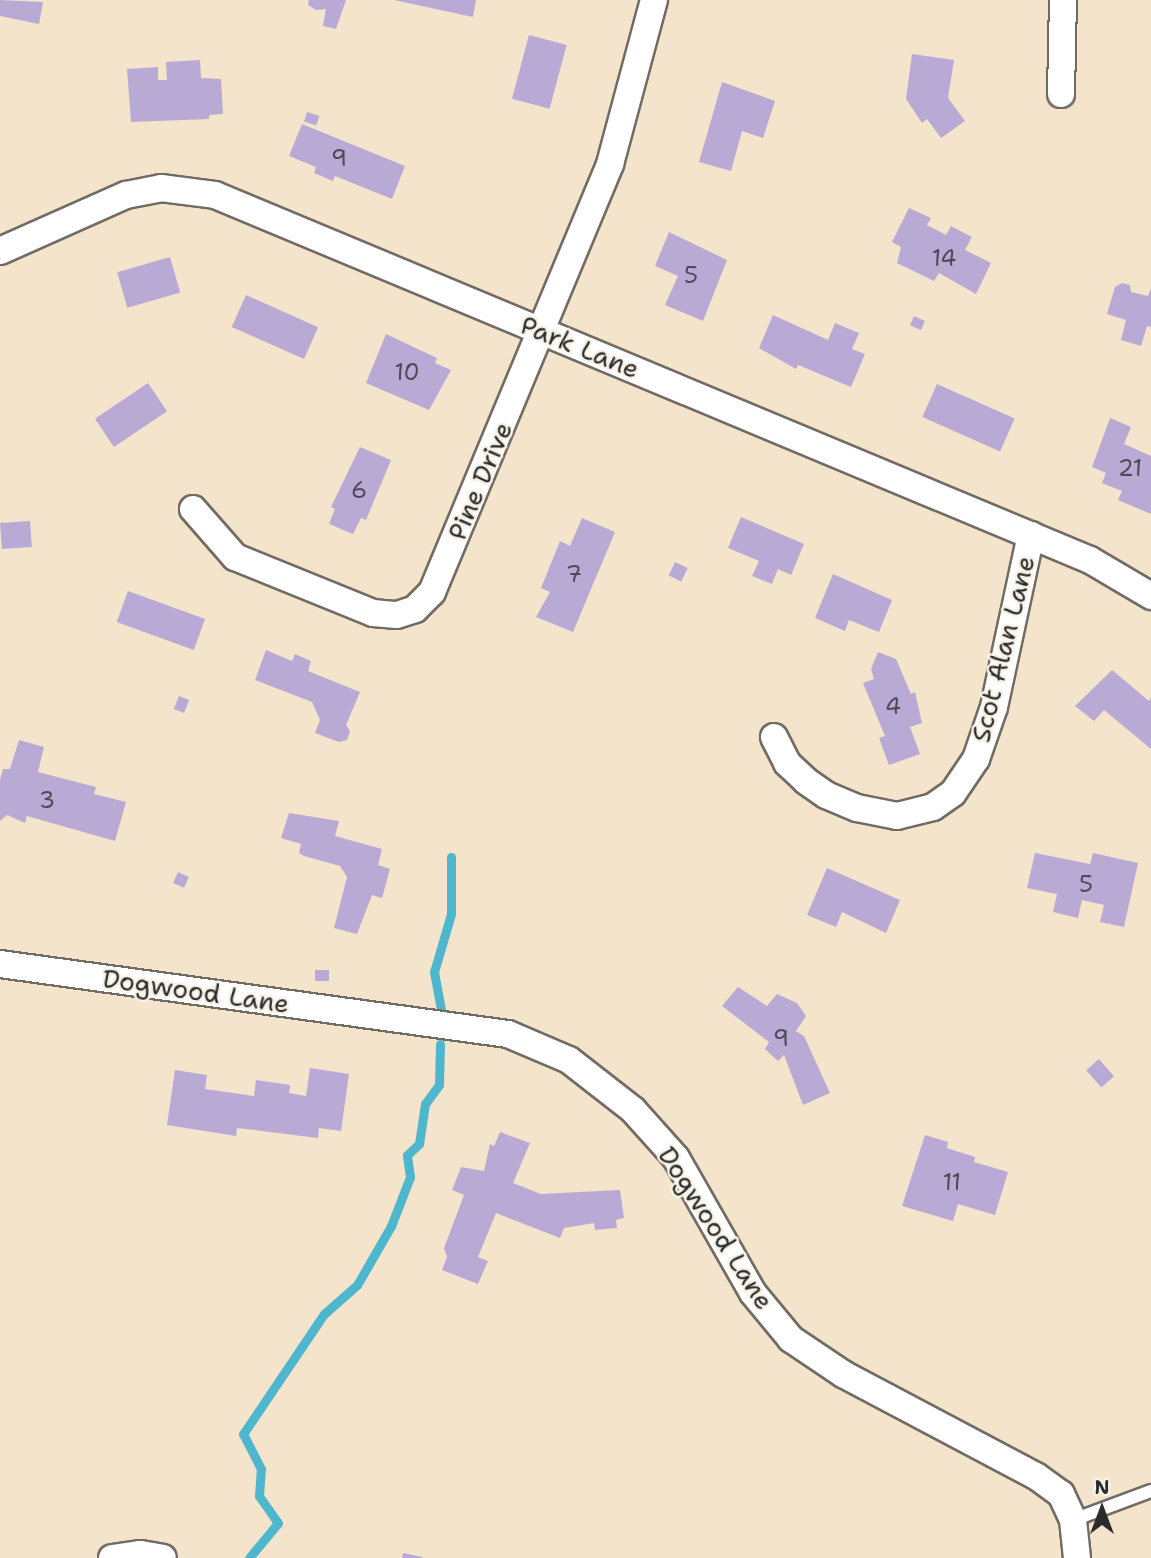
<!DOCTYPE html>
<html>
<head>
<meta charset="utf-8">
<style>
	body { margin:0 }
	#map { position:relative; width:1151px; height:1558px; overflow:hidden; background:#f4e4cc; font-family:"Shantell Sans",sans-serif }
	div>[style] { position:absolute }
	.stream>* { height:9px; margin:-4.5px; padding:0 4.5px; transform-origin:4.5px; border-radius:4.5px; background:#4fb7cd }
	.building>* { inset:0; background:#b8aad5; transform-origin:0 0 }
	.roads { filter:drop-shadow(2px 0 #716c63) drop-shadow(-2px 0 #716c63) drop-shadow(0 2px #716c63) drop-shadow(0 -2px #716c63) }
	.service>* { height:12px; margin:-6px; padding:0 6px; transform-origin:6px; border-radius:6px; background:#fff }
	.minor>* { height:26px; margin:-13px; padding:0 13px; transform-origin:13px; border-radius:13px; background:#fff }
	span { translate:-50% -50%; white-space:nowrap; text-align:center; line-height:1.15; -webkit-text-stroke:5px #f7f3e8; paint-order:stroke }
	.number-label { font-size:23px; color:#4e4b56 }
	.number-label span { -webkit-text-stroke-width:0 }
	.street-label { font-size:26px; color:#2b2b2b }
	.north { position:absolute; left:1067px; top:1474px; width:70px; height:70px; -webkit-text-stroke:5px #f7f3e8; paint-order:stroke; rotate:0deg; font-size:19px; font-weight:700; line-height:28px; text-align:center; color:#2b2b2b }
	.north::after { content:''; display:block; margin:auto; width:24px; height:32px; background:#2b2b2b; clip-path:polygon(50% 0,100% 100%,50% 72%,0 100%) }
</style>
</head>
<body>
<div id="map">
	<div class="stream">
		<div style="left:442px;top:1015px;width:44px;rotate:-100.5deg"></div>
		<div style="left:434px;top:972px;width:60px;rotate:-73.7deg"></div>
		<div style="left:451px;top:914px;width:57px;rotate:-90deg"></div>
		<div style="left:249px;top:1558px;width:45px;rotate:-50.4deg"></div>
		<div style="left:278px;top:1523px;width:33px;rotate:-125deg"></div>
		<div style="left:259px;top:1496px;width:27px;rotate:-86deg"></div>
		<div style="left:261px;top:1469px;width:39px;rotate:-117deg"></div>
		<div style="left:243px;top:1434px;width:145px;rotate:-56deg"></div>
		<div style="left:324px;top:1314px;width:44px;rotate:-41.3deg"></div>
		<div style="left:357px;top:1285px;width:68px;rotate:-60deg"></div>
		<div style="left:391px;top:1226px;width:53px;rotate:-68.8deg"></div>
		<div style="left:410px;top:1177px;width:22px;rotate:-98deg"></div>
		<div style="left:407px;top:1155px;width:16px;rotate:-43deg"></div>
		<div style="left:419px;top:1144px;width:40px;rotate:-81.5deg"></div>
		<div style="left:425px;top:1104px;width:24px;rotate:-54deg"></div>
		<div style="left:439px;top:1085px;width:41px;rotate:-88.6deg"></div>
	</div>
	<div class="building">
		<div style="clip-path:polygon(0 0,43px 2px,39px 24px,0 16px)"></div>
		<div style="clip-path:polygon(309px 0,346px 0,336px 29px,323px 26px,326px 9px,316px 10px,308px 5px)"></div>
		<div style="clip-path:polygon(394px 0,476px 0,473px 17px)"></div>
		<div style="left:529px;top:35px;width:39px;height:66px;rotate:15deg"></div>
		<div style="clip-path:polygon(912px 54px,954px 60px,948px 98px,965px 121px,941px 138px,927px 119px,922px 123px,906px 99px)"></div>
		<div style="clip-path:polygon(200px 60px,201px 78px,221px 79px,223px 114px,209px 115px,209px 119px,131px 122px,127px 69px,158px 67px,158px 80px,167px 80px,166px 62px)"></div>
		<div style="clip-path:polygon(722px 82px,775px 101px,763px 138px,742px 131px,731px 171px,699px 162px)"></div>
		<div style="left:307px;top:112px;width:13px;height:10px;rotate:18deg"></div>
		<div style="clip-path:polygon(302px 124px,405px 166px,392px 199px,335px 176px,333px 181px,314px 173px,316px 167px,289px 156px)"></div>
		<div style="clip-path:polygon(909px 208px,931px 218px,927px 225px,946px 235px,951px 226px,972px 237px,965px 250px,991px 263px,976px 294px,939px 273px,934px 281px,897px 263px,901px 247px,892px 242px)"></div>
		<div style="clip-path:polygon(669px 232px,727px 260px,703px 321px,665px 305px,678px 276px,655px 266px)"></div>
		<div style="left:170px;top:257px;width:37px;height:55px;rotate:74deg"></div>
		<div style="clip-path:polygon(1122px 283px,1130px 285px,1131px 292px,1148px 296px,1151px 288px,1151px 327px,1147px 326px,1141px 346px,1121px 340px,1126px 320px,1107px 314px,1115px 287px)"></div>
		<div style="left:246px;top:295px;width:79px;height:35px;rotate:24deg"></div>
		<div style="clip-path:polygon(773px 315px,828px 340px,835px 323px,859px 333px,852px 349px,865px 354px,851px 387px,798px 365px,796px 369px,759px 348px)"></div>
		<div style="left:914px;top:316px;width:12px;height:10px;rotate:24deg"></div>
		<div style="clip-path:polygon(386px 334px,437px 358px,435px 363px,451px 370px,429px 410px,366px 383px)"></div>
		<div style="left:148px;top:383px;width:34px;height:64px;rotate:56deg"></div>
		<div style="left:937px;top:384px;width:85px;height:36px;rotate:24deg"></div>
		<div style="clip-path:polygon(1110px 418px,1131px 427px,1124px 444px,1151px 456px,1151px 514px,1118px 500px,1122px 491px,1102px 483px,1106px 473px,1092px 467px)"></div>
		<div style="clip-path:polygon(360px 447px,391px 460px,366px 520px,361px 518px,353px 534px,329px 524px,335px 509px,331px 507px)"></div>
		<div style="clip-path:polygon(741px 517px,804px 544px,791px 575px,778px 569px,772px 584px,752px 576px,759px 561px,728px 548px)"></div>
		<div style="clip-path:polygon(582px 518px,615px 532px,573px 632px,536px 617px,550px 592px,541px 588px,560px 541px,570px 546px)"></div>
		<div style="left:30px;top:521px;width:26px;height:30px;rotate:86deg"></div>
		<div style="left:675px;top:562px;width:14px;height:15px;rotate:25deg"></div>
		<div style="clip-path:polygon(833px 574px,892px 600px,879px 632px,849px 620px,845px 631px,815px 618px)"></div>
		<div style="left:128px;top:591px;width:82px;height:33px;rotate:20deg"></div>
		<div style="clip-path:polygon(266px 650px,292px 661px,295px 654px,311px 661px,308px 671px,360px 692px,346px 725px,350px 731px,347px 740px,339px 742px,315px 733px,320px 720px,312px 702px,255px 680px)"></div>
		<div style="clip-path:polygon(878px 652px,896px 659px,911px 694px,915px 692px,922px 723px,910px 727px,920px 754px,889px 765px,879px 738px,885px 736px,863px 683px,874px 679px,871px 669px)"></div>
		<div style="clip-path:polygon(1112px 670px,1149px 701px,1151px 697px,1151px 749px,1104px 710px,1094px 721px,1075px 706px)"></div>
		<div style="left:179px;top:696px;width:11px;height:14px;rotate:22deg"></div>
		<div style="clip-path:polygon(19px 740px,44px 747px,38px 772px,96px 787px,94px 794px,126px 802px,115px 841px,27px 816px,25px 823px,7px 815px,0 821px,0 780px,3px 769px,10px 769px)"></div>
		<div style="clip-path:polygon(289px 813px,339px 821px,335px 836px,382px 849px,378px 865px,390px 869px,382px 898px,372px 895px,357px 934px,334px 928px,347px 877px,340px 866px,304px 856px,299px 853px,301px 844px,281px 838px)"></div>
		<div style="clip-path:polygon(1035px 853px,1090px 864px,1093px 853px,1138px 863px,1124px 927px,1100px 922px,1104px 905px,1082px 900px,1078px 918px,1053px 912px,1057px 894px,1027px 888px)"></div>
		<div style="clip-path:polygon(827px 868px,900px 900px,886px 933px,842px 912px,836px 927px,807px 915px)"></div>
		<div style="left:178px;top:872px;width:12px;height:12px;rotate:24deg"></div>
		<div style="left:315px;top:970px;width:14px;height:11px"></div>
		<div style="clip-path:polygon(738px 987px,767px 1006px,777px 994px,797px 1003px,806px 1016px,796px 1031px,804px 1036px,830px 1093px,803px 1105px,784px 1055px,778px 1061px,765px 1049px,769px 1042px,722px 1006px)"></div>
		<div style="left:1099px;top:1059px;width:23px;height:17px;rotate:49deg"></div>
		<div style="clip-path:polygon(310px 1068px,349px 1074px,341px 1131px,319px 1128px,318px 1138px,237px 1128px,236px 1136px,167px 1125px,175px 1070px,207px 1075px,205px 1089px,254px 1096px,256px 1080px,290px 1085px,289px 1093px,306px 1096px)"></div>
		<div style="clip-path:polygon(500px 1132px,530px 1143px,513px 1183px,541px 1194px,620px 1190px,624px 1218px,616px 1220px,617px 1228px,595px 1230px,594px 1223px,564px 1228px,560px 1238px,496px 1213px,478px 1257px,488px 1261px,478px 1284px,442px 1270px,447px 1257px,444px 1248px,464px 1195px,452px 1190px,461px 1167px,484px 1171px,490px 1144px,494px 1146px)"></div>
		<div style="clip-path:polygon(925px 1135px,948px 1142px,947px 1148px,975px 1157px,974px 1162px,1008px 1172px,995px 1215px,958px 1204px,953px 1221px,902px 1206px)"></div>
		<div style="clip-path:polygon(403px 1553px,422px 1557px,422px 1558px,402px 1558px)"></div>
	</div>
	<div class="roads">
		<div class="service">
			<div style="left:1073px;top:1520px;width:83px;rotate:-20.4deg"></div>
		</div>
		<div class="minor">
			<div style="left:1061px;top:94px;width:94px;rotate:-88.8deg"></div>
			<div style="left:0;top:251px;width:138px;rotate:-24deg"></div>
			<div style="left:126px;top:195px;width:36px;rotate:-11deg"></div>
			<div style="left:161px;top:188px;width:54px;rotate:7.4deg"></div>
			<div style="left:215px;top:195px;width:948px;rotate:22.64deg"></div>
			<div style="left:1090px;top:560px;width:71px;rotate:30.5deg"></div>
			<div style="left:193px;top:509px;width:64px;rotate:48.8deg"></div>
			<div style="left:235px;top:557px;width:149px;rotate:22.1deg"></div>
			<div style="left:373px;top:613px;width:24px;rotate:5deg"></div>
			<div style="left:397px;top:615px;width:19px;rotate:-18deg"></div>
			<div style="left:415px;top:609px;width:24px;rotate:-45deg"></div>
			<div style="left:432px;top:592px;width:464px;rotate:-67.4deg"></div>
			<div style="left:610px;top:164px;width:170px;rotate:-75deg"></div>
			<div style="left:774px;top:737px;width:29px;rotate:63deg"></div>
			<div style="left:787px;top:763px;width:26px;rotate:43deg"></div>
			<div style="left:806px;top:781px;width:24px;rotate:35deg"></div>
			<div style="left:826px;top:795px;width:34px;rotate:23deg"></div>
			<div style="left:857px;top:808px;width:41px;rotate:11.3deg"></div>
			<div style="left:897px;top:816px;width:37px;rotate:-14deg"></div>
			<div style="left:933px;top:807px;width:24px;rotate:-35deg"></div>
			<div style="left:953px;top:793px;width:41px;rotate:-55.9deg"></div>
			<div style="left:976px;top:759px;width:55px;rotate:-70.9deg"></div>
			<div style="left:994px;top:707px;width:176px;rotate:-77.9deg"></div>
			<div style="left:0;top:964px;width:513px;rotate:7.85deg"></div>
			<div style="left:508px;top:1034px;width:66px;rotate:23.1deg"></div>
			<div style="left:569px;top:1060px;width:81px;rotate:38deg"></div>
			<div style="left:633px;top:1110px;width:64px;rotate:48.1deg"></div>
			<div style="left:676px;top:1158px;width:155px;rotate:60.3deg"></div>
			<div style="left:753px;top:1293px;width:60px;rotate:50.4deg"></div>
			<div style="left:791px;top:1339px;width:63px;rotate:33.9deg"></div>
			<div style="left:843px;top:1374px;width:218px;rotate:27.9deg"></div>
			<div style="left:1036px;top:1476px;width:31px;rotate:36deg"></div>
			<div style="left:1061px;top:1494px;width:29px;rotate:65deg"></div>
			<div style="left:1073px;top:1520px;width:38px;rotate:84deg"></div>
			<div style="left:112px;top:1558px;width:29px;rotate:-8deg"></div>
			<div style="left:141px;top:1554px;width:22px;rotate:10deg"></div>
		</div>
	</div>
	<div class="number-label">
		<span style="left:339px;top:158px">9</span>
		<span style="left:944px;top:258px">14</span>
		<span style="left:691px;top:275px">5</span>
		<span style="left:407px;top:372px">10</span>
		<span style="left:1130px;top:468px">21</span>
		<span style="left:359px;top:490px">6</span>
		<span style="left:574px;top:574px">7</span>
		<span style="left:893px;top:706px">4</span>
		<span style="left:47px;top:800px">3</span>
		<span style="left:1086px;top:884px">5</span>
		<span style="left:781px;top:1038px">9</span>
		<span style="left:952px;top:1182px">11</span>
	</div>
	<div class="street-label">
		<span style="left:580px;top:347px;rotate:22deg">Park Lane</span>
		<span style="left:480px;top:481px;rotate:-67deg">Pine Drive</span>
		<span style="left:1003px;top:649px;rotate:-76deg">Scot Alan Lane</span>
		<span style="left:196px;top:991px;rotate:8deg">Dogwood Lane</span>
		<span style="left:716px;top:1228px;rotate:57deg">Dogwood Lane</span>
	</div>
	<div class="north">N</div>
</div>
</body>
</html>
